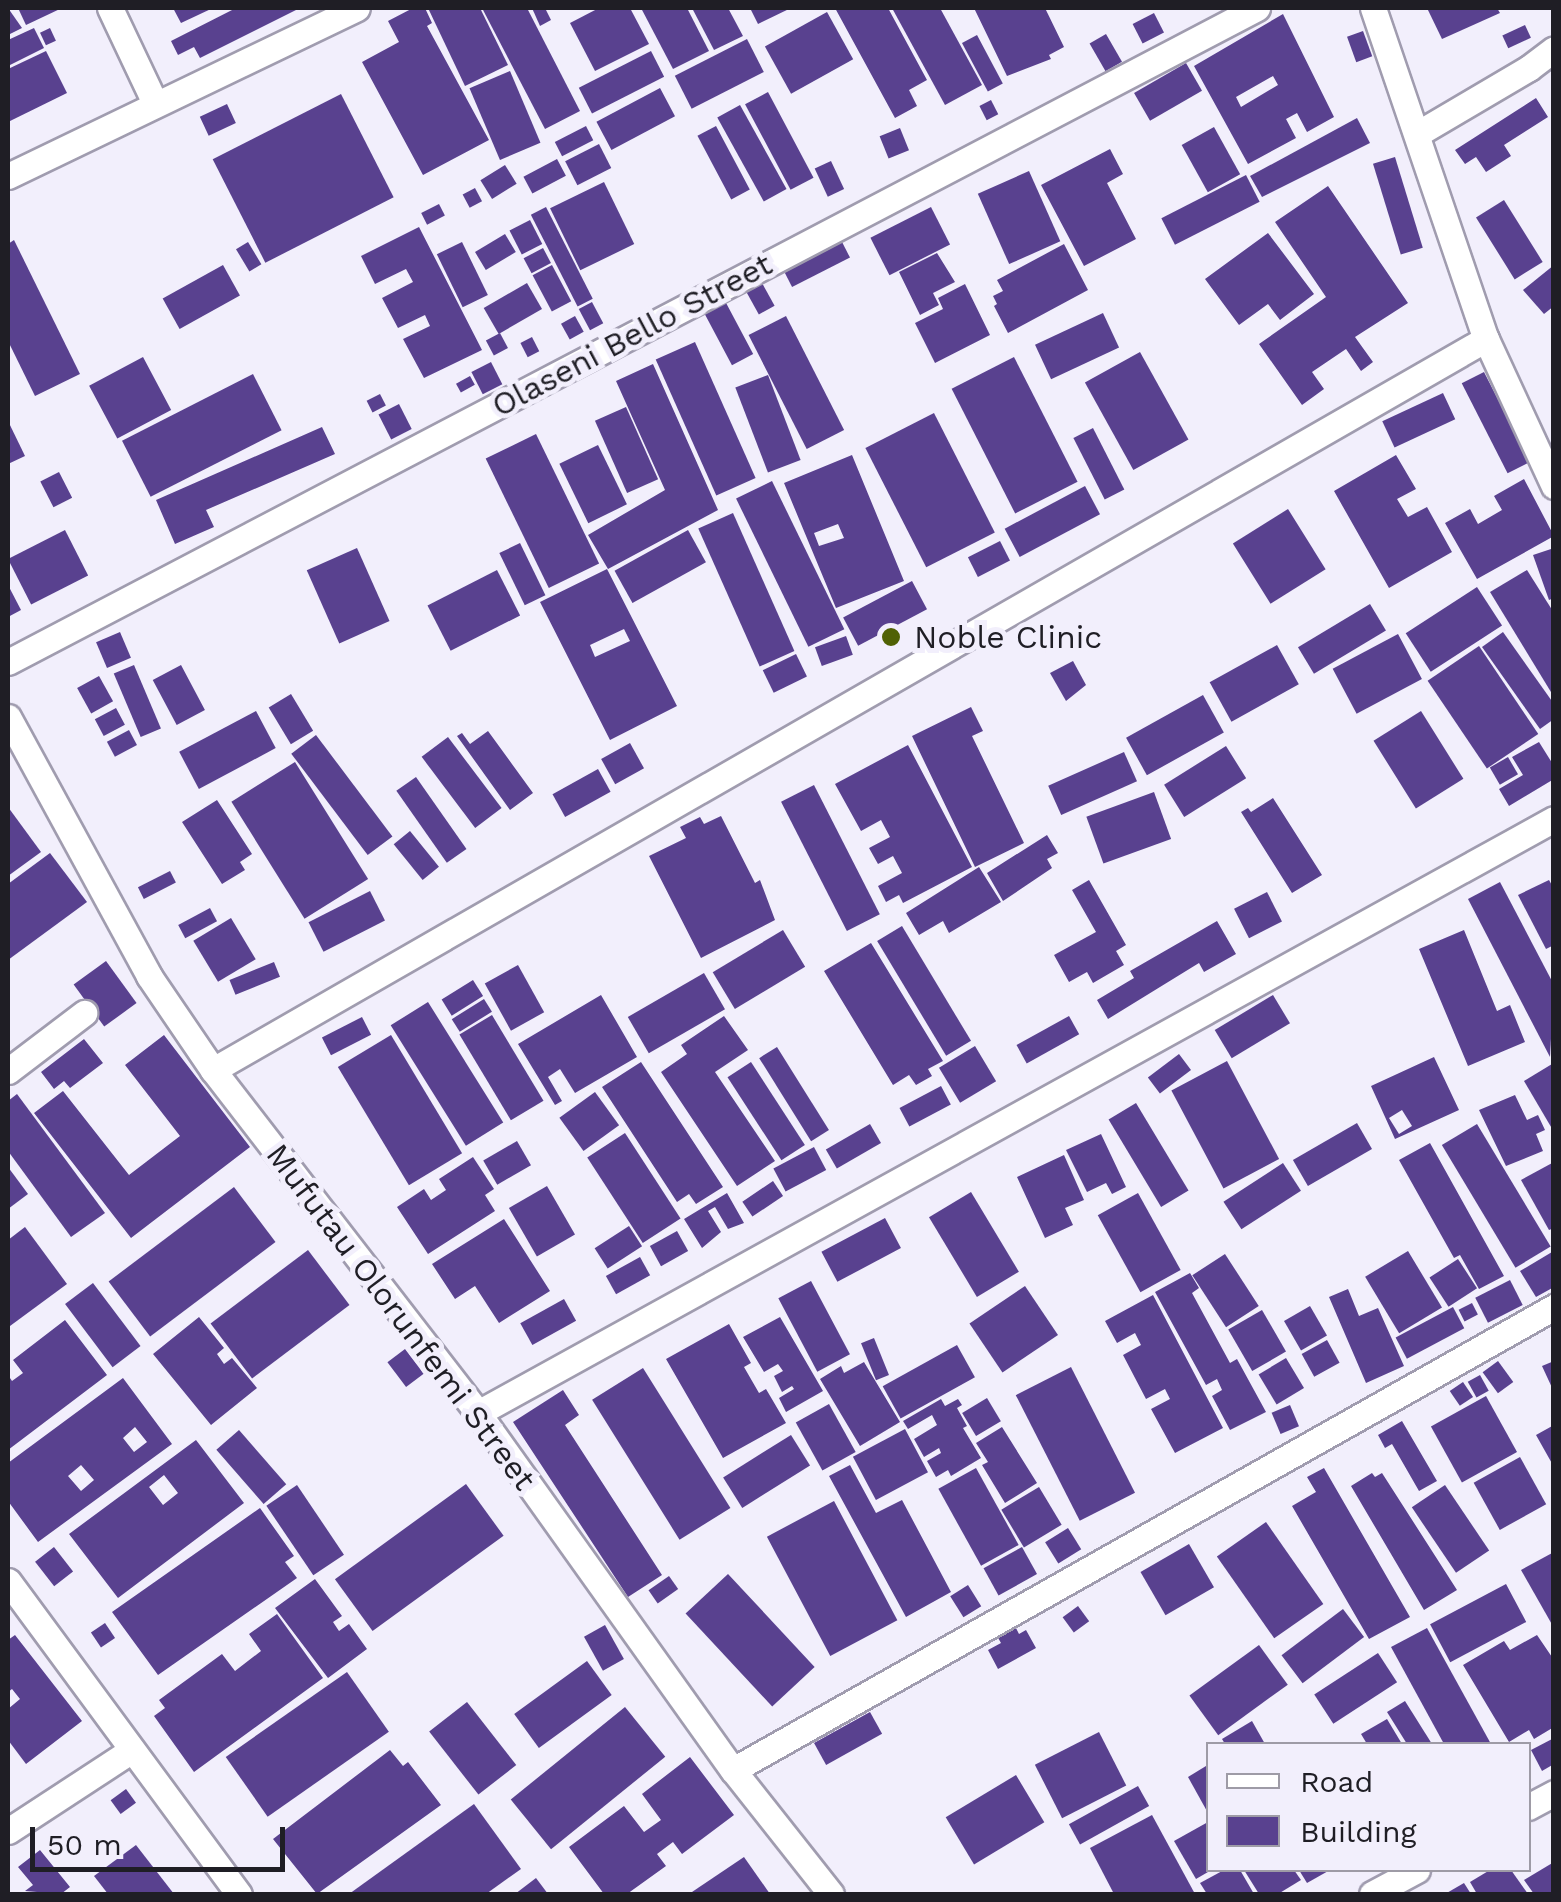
<!DOCTYPE html>
<html>
<head>
<meta charset="utf-8">
<style>
	body { margin:0 }
	#map { position:relative; width:1561px; height:1902px; overflow:hidden; background:#f2effc; font-family:"Work Sans",sans-serif }
	div>[style] { position:absolute }
	.building>* { inset:0; background:#59418f; transform-origin:0 0 }
	.roads { filter:drop-shadow(2px 0 #a09caf) drop-shadow(-2px 0 #a09caf) drop-shadow(0 2px #a09caf) drop-shadow(0 -2px #a09caf) }
	.street>* { height:25px; margin:-12.5px; padding:0 12.5px; transform-origin:12.5px; border-radius:12.5px; background:#fff }
	.dots>* { width:28px; height:28px; translate:-50% -50%; box-sizing:border-box; border:5px solid #f2effc; border-radius:50% }
	span { translate:-50% -50%; white-space:nowrap; text-align:center; line-height:1.15; -webkit-text-stroke:10px #f2effc; paint-order:stroke }
	.street-label { font-size:32px; color:#1f1e25 }
	.poi-label { font-size:32px; color:#1f1e25 }
	.left { translate:0 -50%; text-align:left }
	.frame { position:absolute; inset:0; border:10px solid #1f1e25; pointer-events:none }
	.legend { position:absolute; left:1206px; top:1742px; width:325px; height:130px; box-sizing:border-box; background:#f2effc; border:2px solid #9e9ba6; margin:0; padding:12px 18px; list-style:none; font-size:30px; color:#1f1e25 }
	.legend li { display:flex; align-items:center; gap:20px; height:50px }
	.legend b { width:50px; border:2px solid #9e9ba6 }
	.scale { position:absolute; left:30px; top:1827px; width:255px; height:45px; box-sizing:border-box; border:5px solid #1f1e25; border-top:0; padding-left:12px; font-size:30px; line-height:35px; white-space:nowrap; color:#1f1e25; -webkit-text-stroke:8px #f2effc; paint-order:stroke }
</style>
</head>
<body>
<div id="map">
	<div class="building">
		<div style="clip-path:polygon(8px 8px,22px 28px,8px 35px)"></div>
		<div style="clip-path:polygon(18px 8px,62px 8px,26px 25px)"></div>
		<div style="clip-path:polygon(173px 8px,213px 8px,181px 23px)"></div>
		<div style="clip-path:polygon(236px 8px,300px 8px,200px 58px,194px 47px,178px 55px,171px 41px)"></div>
		<div style="clip-path:polygon(413px 8px,425px 8px,432px 23px,427px 26px,489px 140px,423px 175px,362px 62px,399px 42px,388px 21px)"></div>
		<div style="clip-path:polygon(428px 8px,480px 8px,508px 65px,465px 86px)"></div>
		<div style="clip-path:polygon(482px 8px,527px 8px,580px 111px,545px 129px)"></div>
		<div style="clip-path:polygon(532px 8px,545px 8px,551px 20px,540px 26px)"></div>
		<div style="clip-path:polygon(599px 8px,630px 8px,649px 44px,595px 71px,570px 23px)"></div>
		<div style="clip-path:polygon(641px 8px,687px 8px,709px 51px,673px 69px)"></div>
		<div style="clip-path:polygon(692px 8px,728px 8px,743px 36px,714px 50px)"></div>
		<div style="clip-path:polygon(750px 8px,791px 8px,758px 24px)"></div>
		<div style="clip-path:polygon(835px 8px,888px 8px,927px 80px,909px 90px,917px 106px,895px 118px)"></div>
		<div style="clip-path:polygon(892px 8px,940px 8px,982px 85px,945px 105px)"></div>
		<div style="clip-path:polygon(974px 8px,1045px 8px,1064px 47px,1049px 55px,1051px 59px,1007px 76px)"></div>
		<div style="clip-path:polygon(1427px 8px,1497px 8px,1500px 13px,1442px 39px)"></div>
		<div style="left:827px;top:12px;width:54px;height:71px;rotate:61deg"></div>
		<div style="left:1154px;top:13px;width:22px;height:24px;rotate:63deg"></div>
		<div style="clip-path:polygon(evenodd,1283px 14px,1334px 117px,1307px 132px,1297px 113px,1286px 119px,1296px 138px,1248px 164px,1194px 66px,1283px 14px,1273px 76px,1278px 85px,1241px 107px,1236px 97px,1273px 76px)"></div>
		<div style="left:1525px;top:25px;width:14px;height:25px;rotate:65deg"></div>
		<div style="clip-path:polygon(34px 28px,44px 48px,8px 66px,8px 40px)"></div>
		<div style="left:50px;top:28px;width:14px;height:11px;rotate:65deg"></div>
		<div style="left:1363px;top:31px;width:27px;height:17px;rotate:70deg"></div>
		<div style="left:1106px;top:34px;width:32px;height:19px;rotate:60deg"></div>
		<div style="left:977px;top:35px;width:55px;height:17px;rotate:62deg"></div>
		<div style="left:747px;top:39px;width:37px;height:81px;rotate:63deg"></div>
		<div style="clip-path:polygon(46px 51px,67px 93px,8px 122px,8px 69px)"></div>
		<div style="left:651px;top:51px;width:29px;height:81px;rotate:63deg"></div>
		<div style="left:1186px;top:63px;width:32px;height:60px;rotate:60deg"></div>
		<div style="left:510px;top:71px;width:78px;height:44px;rotate:67deg"></div>
		<div style="left:660px;top:88px;width:32px;height:72px;rotate:62deg"></div>
		<div style="left:768px;top:92px;width:97px;height:26px;rotate:62deg"></div>
		<div style="left:341px;top:94px;width:116px;height:144px;rotate:63deg"></div>
		<div style="clip-path:polygon(1536px 98px,1548px 117px,1504px 145px,1511px 156px,1486px 172px,1476px 157px,1465px 164px,1455px 150px)"></div>
		<div style="left:991px;top:100px;width:16px;height:13px;rotate:63deg"></div>
		<div style="left:227px;top:104px;width:21px;height:30px;rotate:65deg"></div>
		<div style="left:740px;top:105px;width:96px;height:26px;rotate:61deg"></div>
		<div style="clip-path:polygon(1357px 118px,1370px 143px,1262px 197px,1250px 176px)"></div>
		<div style="left:586px;top:126px;width:16px;height:35px;rotate:63deg"></div>
		<div style="left:716px;top:126px;width:72px;height:21px;rotate:62deg"></div>
		<div style="left:1214px;top:127px;width:54px;height:37px;rotate:61deg"></div>
		<div style="left:900px;top:128px;width:24px;height:22px;rotate:68deg"></div>
		<div style="left:599px;top:144px;width:27px;height:38px;rotate:63deg"></div>
		<div style="clip-path:polygon(1110px 149px,1123px 174px,1107px 183px,1136px 239px,1084px 266px,1041px 185px)"></div>
		<div style="left:1395px;top:157px;width:95px;height:23px;rotate:73deg"></div>
		<div style="left:557px;top:159px;width:19px;height:38px;rotate:62deg"></div>
		<div style="left:831px;top:161px;width:31px;height:18px;rotate:65deg"></div>
		<div style="left:505px;top:165px;width:22px;height:29px;rotate:58deg"></div>
		<div style="left:1029px;top:171px;width:77px;height:56px;rotate:66deg"></div>
		<div style="left:1246px;top:175px;width:30px;height:95px;rotate:63deg"></div>
		<div style="left:604px;top:182px;width:69px;height:60px;rotate:64deg"></div>
		<div style="clip-path:polygon(1328px 186px,1408px 303px,1355px 337px,1373px 362px,1361px 371px,1346px 349px,1312px 372px,1324px 389px,1302px 405px,1259px 344px,1326px 297px,1275px 222px)"></div>
		<div style="left:475px;top:188px;width:15px;height:14px;rotate:62deg"></div>
		<div style="left:1504px;top:200px;width:73px;height:33px;rotate:58deg"></div>
		<div style="left:439px;top:204px;width:13px;height:20px;rotate:63deg"></div>
		<div style="left:546px;top:207px;width:103px;height:17px;rotate:63deg"></div>
		<div style="left:931px;top:207px;width:42px;height:68px;rotate:63deg"></div>
		<div style="left:530px;top:220px;width:27px;height:23px;rotate:63deg"></div>
		<div style="clip-path:polygon(419px 227px,482px 350px,424px 378px,403px 339px,430px 326px,425px 315px,398px 328px,382px 298px,413px 282px,406px 269px,375px 284px,361px 256px)"></div>
		<div style="clip-path:polygon(1268px 233px,1314px 294px,1280px 320px,1268px 304px,1239px 325px,1205px 279px)"></div>
		<div style="left:505px;top:234px;width:21px;height:35px;rotate:59deg"></div>
		<div style="left:840px;top:238px;width:22px;height:65px;rotate:63deg"></div>
		<div style="clip-path:polygon(14px 240px,80px 374px,35px 396px,8px 341px,8px 244px)"></div>
		<div style="left:248px;top:242px;width:26px;height:14px;rotate:59deg"></div>
		<div style="left:462px;top:242px;width:59px;height:28px;rotate:64deg"></div>
		<div style="clip-path:polygon(1064px 244px,1088px 290px,1008px 333px,994px 306px,997px 304px,993px 296px,1003px 291px,997px 280px)"></div>
		<div style="left:543px;top:248px;width:17px;height:22px;rotate:62deg"></div>
		<div style="clip-path:polygon(937px 253px,955px 282px,933px 293px,939px 305px,920px 315px,899px 272px)"></div>
		<div style="left:223px;top:265px;width:35px;height:69px;rotate:61deg"></div>
		<div style="left:552px;top:265px;width:41px;height:22px;rotate:62deg"></div>
		<div style="clip-path:polygon(1554px 265px,1554px 306px,1544px 314px,1523px 290px)"></div>
		<div style="left:527px;top:283px;width:30px;height:50px;rotate:60deg"></div>
		<div style="left:762px;top:283px;width:26px;height:18px;rotate:61deg"></div>
		<div style="clip-path:polygon(965px 284px,990px 335px,935px 363px,915px 323px,943px 309px,938px 298px)"></div>
		<div style="left:725px;top:301px;width:60px;height:24px;rotate:62deg"></div>
		<div style="left:592px;top:302px;width:24px;height:15px;rotate:62deg"></div>
		<div style="left:1103px;top:313px;width:38px;height:75px;rotate:65deg"></div>
		<div style="left:575px;top:316px;width:18px;height:16px;rotate:61deg"></div>
		<div style="left:786px;top:316px;width:128px;height:42px;rotate:63deg"></div>
		<div style="left:500px;top:333px;width:17px;height:16px;rotate:62deg"></div>
		<div style="left:532px;top:337px;width:16px;height:13px;rotate:63deg"></div>
		<div style="left:695px;top:342px;width:149px;height:43px;rotate:66deg"></div>
		<div style="left:1140px;top:352px;width:100px;height:63px;rotate:61deg"></div>
		<div style="left:143px;top:357px;width:60px;height:61px;rotate:62deg"></div>
		<div style="left:1014px;top:357px;width:140px;height:70px;rotate:63deg"></div>
		<div style="left:491px;top:362px;width:25px;height:22px;rotate:63deg"></div>
		<div style="clip-path:polygon(653px 364px,718px 510px,608px 569px,588px 535px,665px 490px,616px 381px)"></div>
		<div style="left:1484px;top:372px;width:101px;height:25px;rotate:63deg"></div>
		<div style="left:253px;top:374px;width:63px;height:147px;rotate:63deg"></div>
		<div style="left:768px;top:375px;width:91px;height:35px;rotate:69deg"></div>
		<div style="left:470px;top:376px;width:10px;height:16px;rotate:61deg"></div>
		<div style="left:1443px;top:393px;width:29px;height:67px;rotate:65deg"></div>
		<div style="left:380px;top:394px;width:13px;height:15px;rotate:63deg"></div>
		<div style="left:399px;top:404px;width:28px;height:23px;rotate:63deg"></div>
		<div style="left:626px;top:407px;width:79px;height:34px;rotate:66deg"></div>
		<div style="left:934px;top:413px;width:134px;height:77px;rotate:63deg"></div>
		<div style="clip-path:polygon(8px 421px,25px 456px,8px 464px)"></div>
		<div style="clip-path:polygon(322px 427px,335px 454px,206px 510px,214px 527px,175px 544px,156px 500px)"></div>
		<div style="left:1093px;top:428px;width:69px;height:22px;rotate:63deg"></div>
		<div style="left:536px;top:434px;width:144px;height:56px;rotate:64deg"></div>
		<div style="left:598px;top:445px;width:66px;height:43px;rotate:64deg"></div>
		<div style="clip-path:polygon(evenodd,852px 455px,904px 581px,836px 608px,784px 483px,852px 455px,838px 524px,844px 538px,819px 546px,814px 533px,838px 524px)"></div>
		<div style="clip-path:polygon(1396px 455px,1416px 489px,1397px 499px,1408px 517px,1427px 507px,1452px 552px,1389px 588px,1334px 491px)"></div>
		<div style="left:59px;top:472px;width:29px;height:21px;rotate:63deg"></div>
		<div style="clip-path:polygon(1524px 479px,1554px 536px,1477px 579px,1445px 523px,1470px 509px,1478px 524px,1502px 510px,1494px 496px)"></div>
		<div style="left:772px;top:481px;width:165px;height:40px;rotate:64deg"></div>
		<div style="left:1085px;top:486px;width:32px;height:91px;rotate:62deg"></div>
		<div style="left:1288px;top:509px;width:71px;height:65px;rotate:58deg"></div>
		<div style="left:733px;top:513px;width:151px;height:38px;rotate:66deg"></div>
		<div style="left:65px;top:530px;width:51px;height:64px;rotate:63deg"></div>
		<div style="left:688px;top:530px;width:37px;height:84px;rotate:61deg"></div>
		<div style="left:1000px;top:541px;width:22px;height:36px;rotate:63deg"></div>
		<div style="left:520px;top:543px;width:58px;height:23px;rotate:64deg"></div>
		<div style="left:357px;top:548px;width:80px;height:55px;rotate:66deg"></div>
		<div style="clip-path:polygon(1554px 548px,1554px 598px,1549px 600px,1533px 555px)"></div>
		<div style="clip-path:polygon(evenodd,607px 569px,677px 706px,610px 740px,540px 602px,607px 569px,624px 629px,630px 641px,595px 657px,590px 645px,624px 629px)"></div>
		<div style="left:497px;top:570px;width:51px;height:78px;rotate:63deg"></div>
		<div style="clip-path:polygon(1527px 570px,1554px 613px,1554px 697px,1490px 592px)"></div>
		<div style="left:912px;top:581px;width:32px;height:78px;rotate:62deg"></div>
		<div style="clip-path:polygon(8px 585px,21px 610px,8px 617px)"></div>
		<div style="left:1477px;top:587px;width:46px;height:85px;rotate:57deg"></div>
		<div style="left:1370px;top:604px;width:31px;height:84px;rotate:59deg"></div>
		<div style="left:120px;top:632px;width:28px;height:26px;rotate:67deg"></div>
		<div style="clip-path:polygon(1503px 632px,1554px 704px,1554px 719px,1540px 729px,1482px 647px)"></div>
		<div style="left:1398px;top:634px;width:51px;height:74px;rotate:62deg"></div>
		<div style="left:846px;top:636px;width:20px;height:33px;rotate:70deg"></div>
		<div style="left:1277px;top:645px;width:45px;height:77px;rotate:61deg"></div>
		<div style="left:1479px;top:646px;width:106px;height:62px;rotate:56deg"></div>
		<div style="left:796px;top:654px;width:25px;height:37px;rotate:64deg"></div>
		<div style="clip-path:polygon(1073px 661px,1086px 685px,1066px 701px,1050px 673px)"></div>
		<div style="left:134px;top:665px;width:69px;height:22px;rotate:67deg"></div>
		<div style="left:181px;top:665px;width:51px;height:32px;rotate:62deg"></div>
		<div style="left:99px;top:676px;width:29px;height:25px;rotate:61deg"></div>
		<div style="left:291px;top:694px;width:43px;height:26px;rotate:59deg"></div>
		<div style="left:1203px;top:695px;width:43px;height:88px;rotate:61deg"></div>
		<div style="clip-path:polygon(971px 707px,983px 731px,972px 736px,1024px 843px,975px 867px,912px 736px)"></div>
		<div style="left:116px;top:708px;width:19px;height:24px;rotate:62deg"></div>
		<div style="left:256px;top:711px;width:42px;height:87px;rotate:62deg"></div>
		<div style="left:1421px;top:711px;width:80px;height:56px;rotate:58deg"></div>
		<div style="left:129px;top:730px;width:17px;height:25px;rotate:62deg"></div>
		<div style="clip-path:polygon(488px 731px,533px 793px,510px 810px,457px 736px,462px 733px,470px 744px)"></div>
		<div style="left:316px;top:735px;width:127px;height:31px;rotate:53deg"></div>
		<div style="left:448px;top:737px;width:89px;height:33px;rotate:53deg"></div>
		<div style="clip-path:polygon(1539px 742px,1554px 766px,1554px 779px,1509px 806px,1499px 789px,1523px 775px,1512px 757px)"></div>
		<div style="left:630px;top:743px;width:29px;height:33px;rotate:61deg"></div>
		<div style="clip-path:polygon(908px 745px,972px 867px,903px 903px,899px 895px,886px 902px,878px 886px,902px 873px,893px 856px,878px 864px,869px 848px,890px 837px,881px 820px,861px 831px,835px 784px)"></div>
		<div style="left:1226px;top:746px;width:38px;height:73px;rotate:58deg"></div>
		<div style="left:1124px;top:752px;width:32px;height:83px;rotate:66deg"></div>
		<div style="left:1508px;top:757px;width:20px;height:21px;rotate:60deg"></div>
		<div style="left:295px;top:762px;width:138px;height:75px;rotate:58deg"></div>
		<div style="left:598px;top:769px;width:26px;height:52px;rotate:61deg"></div>
		<div style="left:416px;top:777px;width:88px;height:24px;rotate:55deg"></div>
		<div style="left:814px;top:785px;width:145px;height:37px;rotate:63deg"></div>
		<div style="left:1154px;top:792px;width:50px;height:72px;rotate:70deg"></div>
		<div style="clip-path:polygon(1273px 798px,1322px 875px,1292px 893px,1241px 812px,1248px 808px,1251px 812px)"></div>
		<div style="clip-path:polygon(217px 800px,252px 854px,240px 862px,245px 870px,222px 884px,182px 822px)"></div>
		<div style="clip-path:polygon(8px 807px,41px 852px,8px 876px)"></div>
		<div style="clip-path:polygon(721px 816px,755px 883px,760px 880px,775px 920px,701px 958px,649px 856px,686px 838px,680px 827px,700px 817px,704px 824px)"></div>
		<div style="left:410px;top:831px;width:46px;height:21px;rotate:51deg"></div>
		<div style="clip-path:polygon(1047px 835px,1058px 853px,1047px 859px,1052px 868px,1003px 901px,987px 873px)"></div>
		<div style="clip-path:polygon(50px 853px,87px 902px,8px 960px,8px 884px)"></div>
		<div style="clip-path:polygon(979px 867px,1001px 902px,949px 933px,943px 921px,919px 935px,906px 913px)"></div>
		<div style="left:170px;top:871px;width:13px;height:36px;rotate:63deg"></div>
		<div style="clip-path:polygon(1089px 880px,1126px 945px,1116px 951px,1124px 965px,1093px 983px,1087px 972px,1069px 982px,1054px 955px,1096px 932px,1072px 890px)"></div>
		<div style="clip-path:polygon(1549px 880px,1554px 889px,1554px 945px,1546px 949px,1518px 895px)"></div>
		<div style="clip-path:polygon(1500px 882px,1554px 985px,1550px 1057px,1468px 899px)"></div>
		<div style="left:370px;top:891px;width:33px;height:69px;rotate:63deg"></div>
		<div style="left:1267px;top:892px;width:33px;height:37px;rotate:63deg"></div>
		<div style="left:210px;top:908px;width:15px;height:36px;rotate:62deg"></div>
		<div style="left:231px;top:918px;width:48px;height:44px;rotate:59deg"></div>
		<div style="clip-path:polygon(1217px 921px,1236px 954px,1204px 972px,1199px 963px,1108px 1019px,1097px 1000px,1134px 978px,1130px 971px)"></div>
		<div style="left:902px;top:926px;width:134px;height:29px;rotate:59deg"></div>
		<div style="left:783px;top:930px;width:43px;height:82px;rotate:59deg"></div>
		<div style="clip-path:polygon(1464px 930px,1497px 1011px,1510px 1005px,1525px 1042px,1468px 1066px,1419px 949px)"></div>
		<div style="clip-path:polygon(871px 943px,943px 1061px,928px 1069px,932px 1076px,916px 1085px,909px 1075px,893px 1085px,824px 971px)"></div>
		<div style="left:106px;top:961px;width:52px;height:40px;rotate:54deg"></div>
		<div style="left:274px;top:962px;width:16px;height:48px;rotate:68deg"></div>
		<div style="left:518px;top:965px;width:54px;height:38px;rotate:61deg"></div>
		<div style="left:704px;top:973px;width:42px;height:88px;rotate:60deg"></div>
		<div style="left:473px;top:980px;width:19px;height:37px;rotate:58deg"></div>
		<div style="clip-path:polygon(601px 995px,637px 1057px,575px 1093px,560px 1069px,548px 1077px,562px 1101px,555px 1105px,518px 1044px)"></div>
		<div style="left:1273px;top:995px;width:33px;height:68px;rotate:59deg"></div>
		<div style="left:484px;top:999px;width:15px;height:38px;rotate:58deg"></div>
		<div style="left:428px;top:1002px;width:142px;height:44px;rotate:58deg"></div>
		<div style="left:492px;top:1015px;width:100px;height:38px;rotate:59deg"></div>
		<div style="clip-path:polygon(724px 1016px,748px 1050px,715px 1072px,775px 1161px,737px 1186px,661px 1072px,687px 1054px,681px 1045px)"></div>
		<div style="left:1069px;top:1016px;width:21px;height:60px;rotate:61deg"></div>
		<div style="left:362px;top:1017px;width:20px;height:45px;rotate:63deg"></div>
		<div style="clip-path:polygon(164px 1035px,250px 1147px,131px 1238px,34px 1113px,63px 1091px,129px 1175px,180px 1136px,125px 1065px)"></div>
		<div style="left:391px;top:1035px;width:138px;height:62px;rotate:59deg"></div>
		<div style="clip-path:polygon(84px 1039px,103px 1063px,70px 1088px,64px 1081px,54px 1089px,41px 1072px)"></div>
		<div style="left:975px;top:1046px;width:41px;height:42px;rotate:59deg"></div>
		<div style="left:777px;top:1047px;width:98px;height:21px;rotate:58deg"></div>
		<div style="left:1179px;top:1054px;width:20px;height:39px;rotate:53deg"></div>
		<div style="clip-path:polygon(evenodd,1434px 1057px,1459px 1110px,1395px 1139px,1371px 1086px,1434px 1057px,1402px 1110px,1412px 1126px,1399px 1134px,1389px 1118px,1402px 1110px)"></div>
		<div style="left:1227px;top:1061px;width:111px;height:63px;rotate:62deg"></div>
		<div style="clip-path:polygon(641px 1062px,723px 1187px,696px 1204px,689px 1194px,677px 1202px,602px 1087px)"></div>
		<div style="left:751px;top:1062px;width:99px;height:28px;rotate:57deg"></div>
		<div style="clip-path:polygon(1552px 1064px,1554px 1068px,1554px 1132px,1524px 1081px)"></div>
		<div style="left:941px;top:1086px;width:21px;height:47px;rotate:62deg"></div>
		<div style="left:595px;top:1092px;width:41px;height:44px;rotate:54deg"></div>
		<div style="clip-path:polygon(17px 1094px,105px 1213px,71px 1237px,8px 1151px,8px 1101px)"></div>
		<div style="clip-path:polygon(1515px 1095px,1527px 1120px,1538px 1115px,1545px 1130px,1536px 1134px,1543px 1151px,1506px 1166px,1479px 1110px)"></div>
		<div style="left:1136px;top:1103px;width:102px;height:32px;rotate:59deg"></div>
		<div style="left:1357px;top:1123px;width:30px;height:74px;rotate:60deg"></div>
		<div style="left:870px;top:1124px;width:22px;height:51px;rotate:60deg"></div>
		<div style="left:1477px;top:1124px;width:143px;height:41px;rotate:59deg"></div>
		<div style="left:625px;top:1133px;width:102px;height:45px;rotate:57deg"></div>
		<div style="clip-path:polygon(1101px 1134px,1126px 1187px,1112px 1194px,1106px 1183px,1087px 1192px,1066px 1150px)"></div>
		<div style="left:517px;top:1141px;width:28px;height:39px;rotate:60deg"></div>
		<div style="clip-path:polygon(1430px 1143px,1504px 1276px,1479px 1289px,1460px 1255px,1454px 1258px,1399px 1160px)"></div>
		<div style="left:814px;top:1147px;width:26px;height:46px;rotate:62deg"></div>
		<div style="clip-path:polygon(1064px 1155px,1084px 1200px,1065px 1208px,1073px 1225px,1045px 1238px,1017px 1177px)"></div>
		<div style="clip-path:polygon(473px 1157px,494px 1189px,485px 1195px,495px 1211px,428px 1254px,397px 1207px,424px 1189px,431px 1200px,446px 1190px,439px 1179px)"></div>
		<div style="clip-path:polygon(1554px 1162px,1554px 1228px,1549px 1230px,1521px 1180px)"></div>
		<div style="left:1283px;top:1163px;width:33px;height:71px;rotate:57deg"></div>
		<div style="clip-path:polygon(8px 1167px,28px 1194px,8px 1209px)"></div>
		<div style="left:773px;top:1181px;width:18px;height:37px;rotate:56deg"></div>
		<div style="left:547px;top:1186px;width:56px;height:44px;rotate:60deg"></div>
		<div style="left:234px;top:1187px;width:69px;height:157px;rotate:53deg"></div>
		<div style="left:971px;top:1192px;width:93px;height:49px;rotate:59deg"></div>
		<div style="clip-path:polygon(727px 1193px,744px 1223px,728px 1229px,715px 1207px,708px 1211px,721px 1232px,702px 1248px,684px 1219px)"></div>
		<div style="left:1138px;top:1193px;width:88px;height:46px;rotate:61deg"></div>
		<div style="left:885px;top:1218px;width:34px;height:72px;rotate:62deg"></div>
		<div style="clip-path:polygon(504px 1219px,550px 1291px,499px 1323px,475px 1286px,455px 1299px,432px 1264px)"></div>
		<div style="left:629px;top:1226px;width:24px;height:41px;rotate:57deg"></div>
		<div style="clip-path:polygon(25px 1227px,67px 1284px,10px 1326px,8px 1240px)"></div>
		<div style="left:677px;top:1231px;width:23px;height:31px;rotate:61deg"></div>
		<div style="left:308px;top:1250px;width:69px;height:122px;rotate:53deg"></div>
		<div style="left:1408px;top:1251px;width:66px;height:50px;rotate:59deg"></div>
		<div style="clip-path:polygon(1552px 1252px,1554px 1287px,1536px 1297px,1520px 1271px)"></div>
		<div style="left:1225px;top:1254px;width:62px;height:39px;rotate:57deg"></div>
		<div style="left:640px;top:1257px;width:21px;height:39px;rotate:61deg"></div>
		<div style="left:1458px;top:1259px;width:35px;height:34px;rotate:57deg"></div>
		<div style="clip-path:polygon(1190px 1273px,1199px 1288px,1192px 1293px,1230px 1363px,1237px 1359px,1266px 1412px,1230px 1430px,1212px 1396px,1222px 1390px,1217px 1379px,1206px 1385px,1155px 1292px)"></div>
		<div style="left:1510px;top:1280px;width:28px;height:39px;rotate:63deg"></div>
		<div style="left:811px;top:1281px;width:83px;height:37px;rotate:62deg"></div>
		<div style="left:93px;top:1283px;width:79px;height:35px;rotate:53deg"></div>
		<div style="left:1025px;top:1286px;width:59px;height:67px;rotate:56deg"></div>
		<div style="clip-path:polygon(1348px 1289px,1359px 1316px,1378px 1308px,1404px 1366px,1366px 1383px,1329px 1297px)"></div>
		<div style="clip-path:polygon(1153px 1295px,1223px 1428px,1175px 1453px,1151px 1409px,1170px 1399px,1165px 1389px,1146px 1399px,1123px 1355px,1141px 1345px,1135px 1333px,1117px 1343px,1105px 1321px)"></div>
		<div style="left:564px;top:1299px;width:25px;height:50px;rotate:61deg"></div>
		<div style="left:1472px;top:1303px;width:13px;height:15px;rotate:63deg"></div>
		<div style="left:1310px;top:1306px;width:34px;height:30px;rotate:60deg"></div>
		<div style="left:1453px;top:1307px;width:24px;height:65px;rotate:62deg"></div>
		<div style="left:1262px;top:1310px;width:48px;height:39px;rotate:60deg"></div>
		<div style="clip-path:polygon(199px 1317px,224px 1348px,217px 1354px,224px 1364px,232px 1358px,257px 1388px,211px 1425px,153px 1354px)"></div>
		<div style="clip-path:polygon(780px 1317px,823px 1391px,786px 1412px,779px 1398px,794px 1389px,792px 1386px,782px 1392px,774px 1376px,783px 1371px,778px 1364px,764px 1372px,743px 1337px)"></div>
		<div style="clip-path:polygon(65px 1320px,107px 1375px,8px 1450px,8px 1375px,12px 1381px,23px 1373px,13px 1360px)"></div>
		<div style="clip-path:polygon(729px 1324px,751px 1363px,744px 1367px,759px 1393px,766px 1389px,786px 1423px,723px 1458px,666px 1359px)"></div>
		<div style="left:874px;top:1338px;width:40px;height:14px;rotate:68deg"></div>
		<div style="left:1327px;top:1340px;width:26px;height:29px;rotate:61deg"></div>
		<div style="left:957px;top:1345px;width:37px;height:85px;rotate:61deg"></div>
		<div style="left:405px;top:1349px;width:31px;height:22px;rotate:53deg"></div>
		<div style="left:1286px;top:1358px;width:35px;height:32px;rotate:59deg"></div>
		<div style="left:1498px;top:1361px;width:26px;height:19px;rotate:54deg"></div>
		<div style="clip-path:polygon(1554px 1361px,1554px 1392px,1542px 1366px)"></div>
		<div style="clip-path:polygon(864px 1362px,900px 1422px,860px 1446px,820px 1379px,841px 1366px,844px 1373px)"></div>
		<div style="left:1071px;top:1367px;width:141px;height:62px;rotate:63deg"></div>
		<div style="left:643px;top:1368px;width:165px;height:60px;rotate:58deg"></div>
		<div style="left:1480px;top:1375px;width:18px;height:14px;rotate:61deg"></div>
		<div style="clip-path:polygon(evenodd,123px 1378px,172px 1444px,38px 1542px,8px 1501px,8px 1463px,123px 1378px,135px 1427px,147px 1442px,134px 1452px,123px 1438px,135px 1427px,123px 1378px,81px 1465px,94px 1480px,81px 1491px,68px 1476px,81px 1465px)"></div>
		<div style="left:1463px;top:1382px;width:18px;height:16px;rotate:56deg"></div>
		<div style="clip-path:polygon(563px 1390px,579px 1415px,565px 1425px,662px 1575px,628px 1597px,513px 1422px)"></div>
		<div style="left:1486px;top:1396px;width:64px;height:63px;rotate:61deg"></div>
		<div style="left:987px;top:1398px;width:27px;height:29px;rotate:59deg"></div>
		<div style="clip-path:polygon(941px 1399px,945px 1406px,958px 1399px,962px 1405px,957px 1408px,967px 1426px,963px 1428px,981px 1458px,951px 1476px,948px 1470px,936px 1477px,927px 1461px,941px 1453px,939px 1448px,924px 1457px,914px 1439px,937px 1425px,932px 1415px,908px 1429px,903px 1421px)"></div>
		<div style="left:829px;top:1404px;width:55px;height:38px;rotate:61deg"></div>
		<div style="left:1290px;top:1405px;width:23px;height:20px;rotate:67deg"></div>
		<div style="clip-path:polygon(1402px 1421px,1437px 1481px,1419px 1491px,1392px 1444px,1385px 1448px,1378px 1435px)"></div>
		<div style="clip-path:polygon(1554px 1425px,1554px 1467px,1536px 1435px)"></div>
		<div style="clip-path:polygon(1002px 1427px,1037px 1483px,1005px 1503px,982px 1465px,988px 1462px,976px 1443px)"></div>
		<div style="left:905px;top:1429px;width:49px;height:59px;rotate:62deg"></div>
		<div style="left:239px;top:1430px;width:72px;height:30px;rotate:49deg"></div>
		<div style="left:791px;top:1435px;width:36px;height:80px;rotate:58deg"></div>
		<div style="clip-path:polygon(evenodd,196px 1440px,244px 1503px,118px 1598px,69px 1534px,196px 1440px,164px 1475px,178px 1493px,163px 1505px,149px 1487px,164px 1475px)"></div>
		<div style="left:1520px;top:1457px;width:54px;height:53px;rotate:61deg"></div>
		<div style="clip-path:polygon(850px 1465px,876px 1513px,902px 1500px,951px 1592px,906px 1617px,829px 1476px)"></div>
		<div style="left:976px;top:1468px;width:88px;height:43px;rotate:61deg"></div>
		<div style="clip-path:polygon(1324px 1468px,1410px 1617px,1369px 1639px,1292px 1506px,1316px 1492px,1307px 1477px)"></div>
		<div style="clip-path:polygon(1372px 1473px,1375px 1477px,1382px 1473px,1457px 1590px,1424px 1610px,1351px 1486px)"></div>
		<div style="left:466px;top:1484px;width:64px;height:162px;rotate:54deg"></div>
		<div style="left:297px;top:1485px;width:84px;height:37px;rotate:56deg"></div>
		<div style="left:1445px;top:1485px;width:79px;height:40px;rotate:56deg"></div>
		<div style="left:1039px;top:1487px;width:44px;height:44px;rotate:59deg"></div>
		<div style="left:834px;top:1501px;width:135px;height:76px;rotate:62deg"></div>
		<div style="clip-path:polygon(260px 1508px,294px 1556px,285px 1562px,297px 1578px,158px 1675px,112px 1612px)"></div>
		<div style="left:1266px;top:1522px;width:100px;height:60px;rotate:55deg"></div>
		<div style="left:1068px;top:1528px;width:25px;height:27px;rotate:58deg"></div>
		<div style="left:1189px;top:1544px;width:50px;height:56px;rotate:60deg"></div>
		<div style="left:54px;top:1547px;width:31px;height:24px;rotate:52deg"></div>
		<div style="left:1022px;top:1547px;width:31px;height:44px;rotate:61deg"></div>
		<div style="clip-path:polygon(1554px 1552px,1554px 1628px,1521px 1570px)"></div>
		<div style="left:728px;top:1574px;width:127px;height:58px;rotate:47deg"></div>
		<div style="left:669px;top:1576px;width:16px;height:25px;rotate:55deg"></div>
		<div style="clip-path:polygon(315px 1579px,342px 1616px,333px 1622px,339px 1631px,349px 1624px,367px 1649px,328px 1678px,275px 1608px)"></div>
		<div style="left:1506px;top:1584px;width:43px;height:86px;rotate:62deg"></div>
		<div style="left:968px;top:1585px;width:25px;height:21px;rotate:58deg"></div>
		<div style="left:1078px;top:1606px;width:19px;height:19px;rotate:54deg"></div>
		<div style="left:1343px;top:1609px;width:35px;height:77px;rotate:53deg"></div>
		<div style="clip-path:polygon(277px 1614px,323px 1678px,194px 1772px,154px 1716px,165px 1708px,159px 1700px,222px 1654px,235px 1671px,261px 1651px,249px 1634px)"></div>
		<div style="left:105px;top:1623px;width:18px;height:17px;rotate:56deg"></div>
		<div style="left:605px;top:1625px;width:39px;height:24px;rotate:61deg"></div>
		<div style="clip-path:polygon(1015px 1626px,1019px 1634px,1026px 1630px,1036px 1648px,998px 1669px,988px 1650px,1001px 1643px,997px 1636px)"></div>
		<div style="clip-path:polygon(1427px 1628px,1491px 1744px,1444px 1744px,1391px 1647px)"></div>
		<div style="clip-path:polygon(15px 1635px,82px 1721px,26px 1764px,8px 1740px,8px 1709px,20px 1699px,12px 1689px,8px 1692px,8px 1640px)"></div>
		<div style="clip-path:polygon(1537px 1635px,1554px 1660px,1554px 1727px,1534px 1739px,1529px 1730px,1509px 1742px,1463px 1665px,1504px 1641px,1510px 1650px)"></div>
		<div style="left:1259px;top:1645px;width:49px;height:86px;rotate:54deg"></div>
		<div style="left:1378px;top:1653px;width:35px;height:76px;rotate:57deg"></div>
		<div style="left:587px;top:1661px;width:42px;height:90px;rotate:54deg"></div>
		<div style="left:347px;top:1672px;width:73px;height:148px;rotate:55deg"></div>
		<div style="clip-path:polygon(1405px 1701px,1432px 1744px,1407px 1744px,1387px 1712px)"></div>
		<div style="left:467px;top:1702px;width:80px;height:48px;rotate:52deg"></div>
		<div style="left:625px;top:1707px;width:64px;height:147px;rotate:51deg"></div>
		<div style="left:870px;top:1712px;width:25px;height:64px;rotate:61deg"></div>
		<div style="clip-path:polygon(1387px 1719px,1402px 1744px,1367px 1744px,1361px 1734px)"></div>
		<div style="clip-path:polygon(1252px 1721px,1265px 1744px,1225px 1744px,1222px 1739px)"></div>
		<div style="left:1099px;top:1732px;width:60px;height:72px;rotate:63deg"></div>
		<div style="clip-path:polygon(1554px 1738px,1554px 1764px,1542px 1771px,1531px 1750px)"></div>
		<div style="clip-path:polygon(390px 1750px,403px 1766px,408px 1762px,441px 1805px,317px 1894px,273px 1839px)"></div>
		<div style="clip-path:polygon(690px 1757px,734px 1815px,682px 1854px,673px 1842px,657px 1854px,666px 1866px,627px 1894px,604px 1894px,569px 1847px,624px 1806px,644px 1832px,661px 1820px,642px 1794px)"></div>
		<div style="clip-path:polygon(1206px 1766px,1208px 1770px,1208px 1813px,1188px 1777px)"></div>
		<div style="left:1016px;top:1775px;width:55px;height:82px;rotate:59deg"></div>
		<div style="left:1138px;top:1786px;width:23px;height:79px;rotate:61deg"></div>
		<div style="left:126px;top:1789px;width:17px;height:19px;rotate:54deg"></div>
		<div style="clip-path:polygon(474px 1804px,521px 1869px,486px 1894px,349px 1894px)"></div>
		<div style="clip-path:polygon(1152px 1815px,1195px 1894px,1114px 1894px,1090px 1848px)"></div>
		<div style="clip-path:polygon(1208px 1822px,1208px 1872px,1196px 1879px,1174px 1841px)"></div>
		<div style="clip-path:polygon(136px 1845px,174px 1894px,108px 1894px,94px 1876px)"></div>
		<div style="clip-path:polygon(40px 1850px,70px 1887px,61px 1894px,25px 1891px,33px 1885px,18px 1867px)"></div>
		<div style="clip-path:polygon(744px 1857px,770px 1894px,689px 1894px)"></div>
		<div style="clip-path:polygon(1554px 1862px,1554px 1894px,1534px 1894px,1524px 1880px)"></div>
		<div style="clip-path:polygon(1224px 1870px,1240px 1870px,1254px 1894px,1207px 1894px,1200px 1883px)"></div>
		<div style="clip-path:polygon(1244px 1870px,1294px 1870px,1301px 1880px,1278px 1894px,1259px 1894px)"></div>
		<div style="clip-path:polygon(1299px 1870px,1330px 1870px,1307px 1883px)"></div>
		<div style="clip-path:polygon(1490px 1870px,1511px 1870px,1528px 1894px,1477px 1894px,1470px 1882px)"></div>
		<div style="clip-path:polygon(536px 1878px,548px 1894px,515px 1894px)"></div>
		<div style="clip-path:polygon(1464px 1883px,1471px 1894px,1445px 1894px)"></div>
	</div>
	<div class="roads">
		<div class="street">
			<div style="left:110px;top:8px;width:105px;rotate:64.7deg"></div>
			<div style="left:1373px;top:8px;width:350px;rotate:71.2deg"></div>
			<div style="left:1486px;top:339px;width:162px;rotate:65.2deg"></div>
			<div style="left:1417px;top:134px;width:130px;rotate:-30.5deg"></div>
			<div style="left:1529px;top:68px;width:31px;rotate:-37deg"></div>
			<div style="left:8px;top:176px;width:387px;rotate:-25.7deg"></div>
			<div style="left:8px;top:662px;width:1410px;rotate:-27.64deg"></div>
			<div style="left:8px;top:717px;width:295px;rotate:61.4deg"></div>
			<div style="left:149px;top:976px;width:114px;rotate:55.8deg"></div>
			<div style="left:213px;top:1070px;width:433px;rotate:52.3deg"></div>
			<div style="left:478px;top:1413px;width:439px;rotate:54.5deg"></div>
			<div style="left:733px;top:1770px;width:158px;rotate:51.7deg"></div>
			<div style="left:213px;top:1070px;width:1468px;rotate:-29.87deg"></div>
			<div style="left:8px;top:1071px;width:96px;rotate:-37.3deg"></div>
			<div style="left:478px;top:1413px;width:1229px;rotate:-28.9deg"></div>
			<div style="left:8px;top:1581px;width:389px;rotate:53.6deg"></div>
			<div style="left:733px;top:1770px;width:943px;rotate:-29.42deg"></div>
			<div style="left:1528px;top:1807px;width:30px;rotate:-28deg"></div>
			<div style="left:8px;top:1831px;width:148px;rotate:-33.2deg"></div>
			<div style="left:1372px;top:1894px;width:51px;rotate:-28.1deg"></div>
		</div>
	</div>
	<div class="dots">
		<div style="left:891px;top:637px;background:#506105"></div>
	</div>
	<div class="street-label">
		<span style="left:632px;top:335px;rotate:-28deg">Olaseni Bello Street</span>
		<span style="left:401px;top:1317px;rotate:53deg">Mufutau Olorunfemi Street</span>
	</div>
	<div class="poi-label">
		<span class="left" style="left:914px;top:637px">Noble Clinic</span>
	</div>
	<div class="frame"></div>
	<ul class="legend">
	<li><b style="height:12px;background:#fff"></b>Road</li>
	<li><b style="height:28px;background:#59418f"></b>Building</li>
	</ul>
	<div class="scale">50 m</div>
</div>
</body>
</html>
